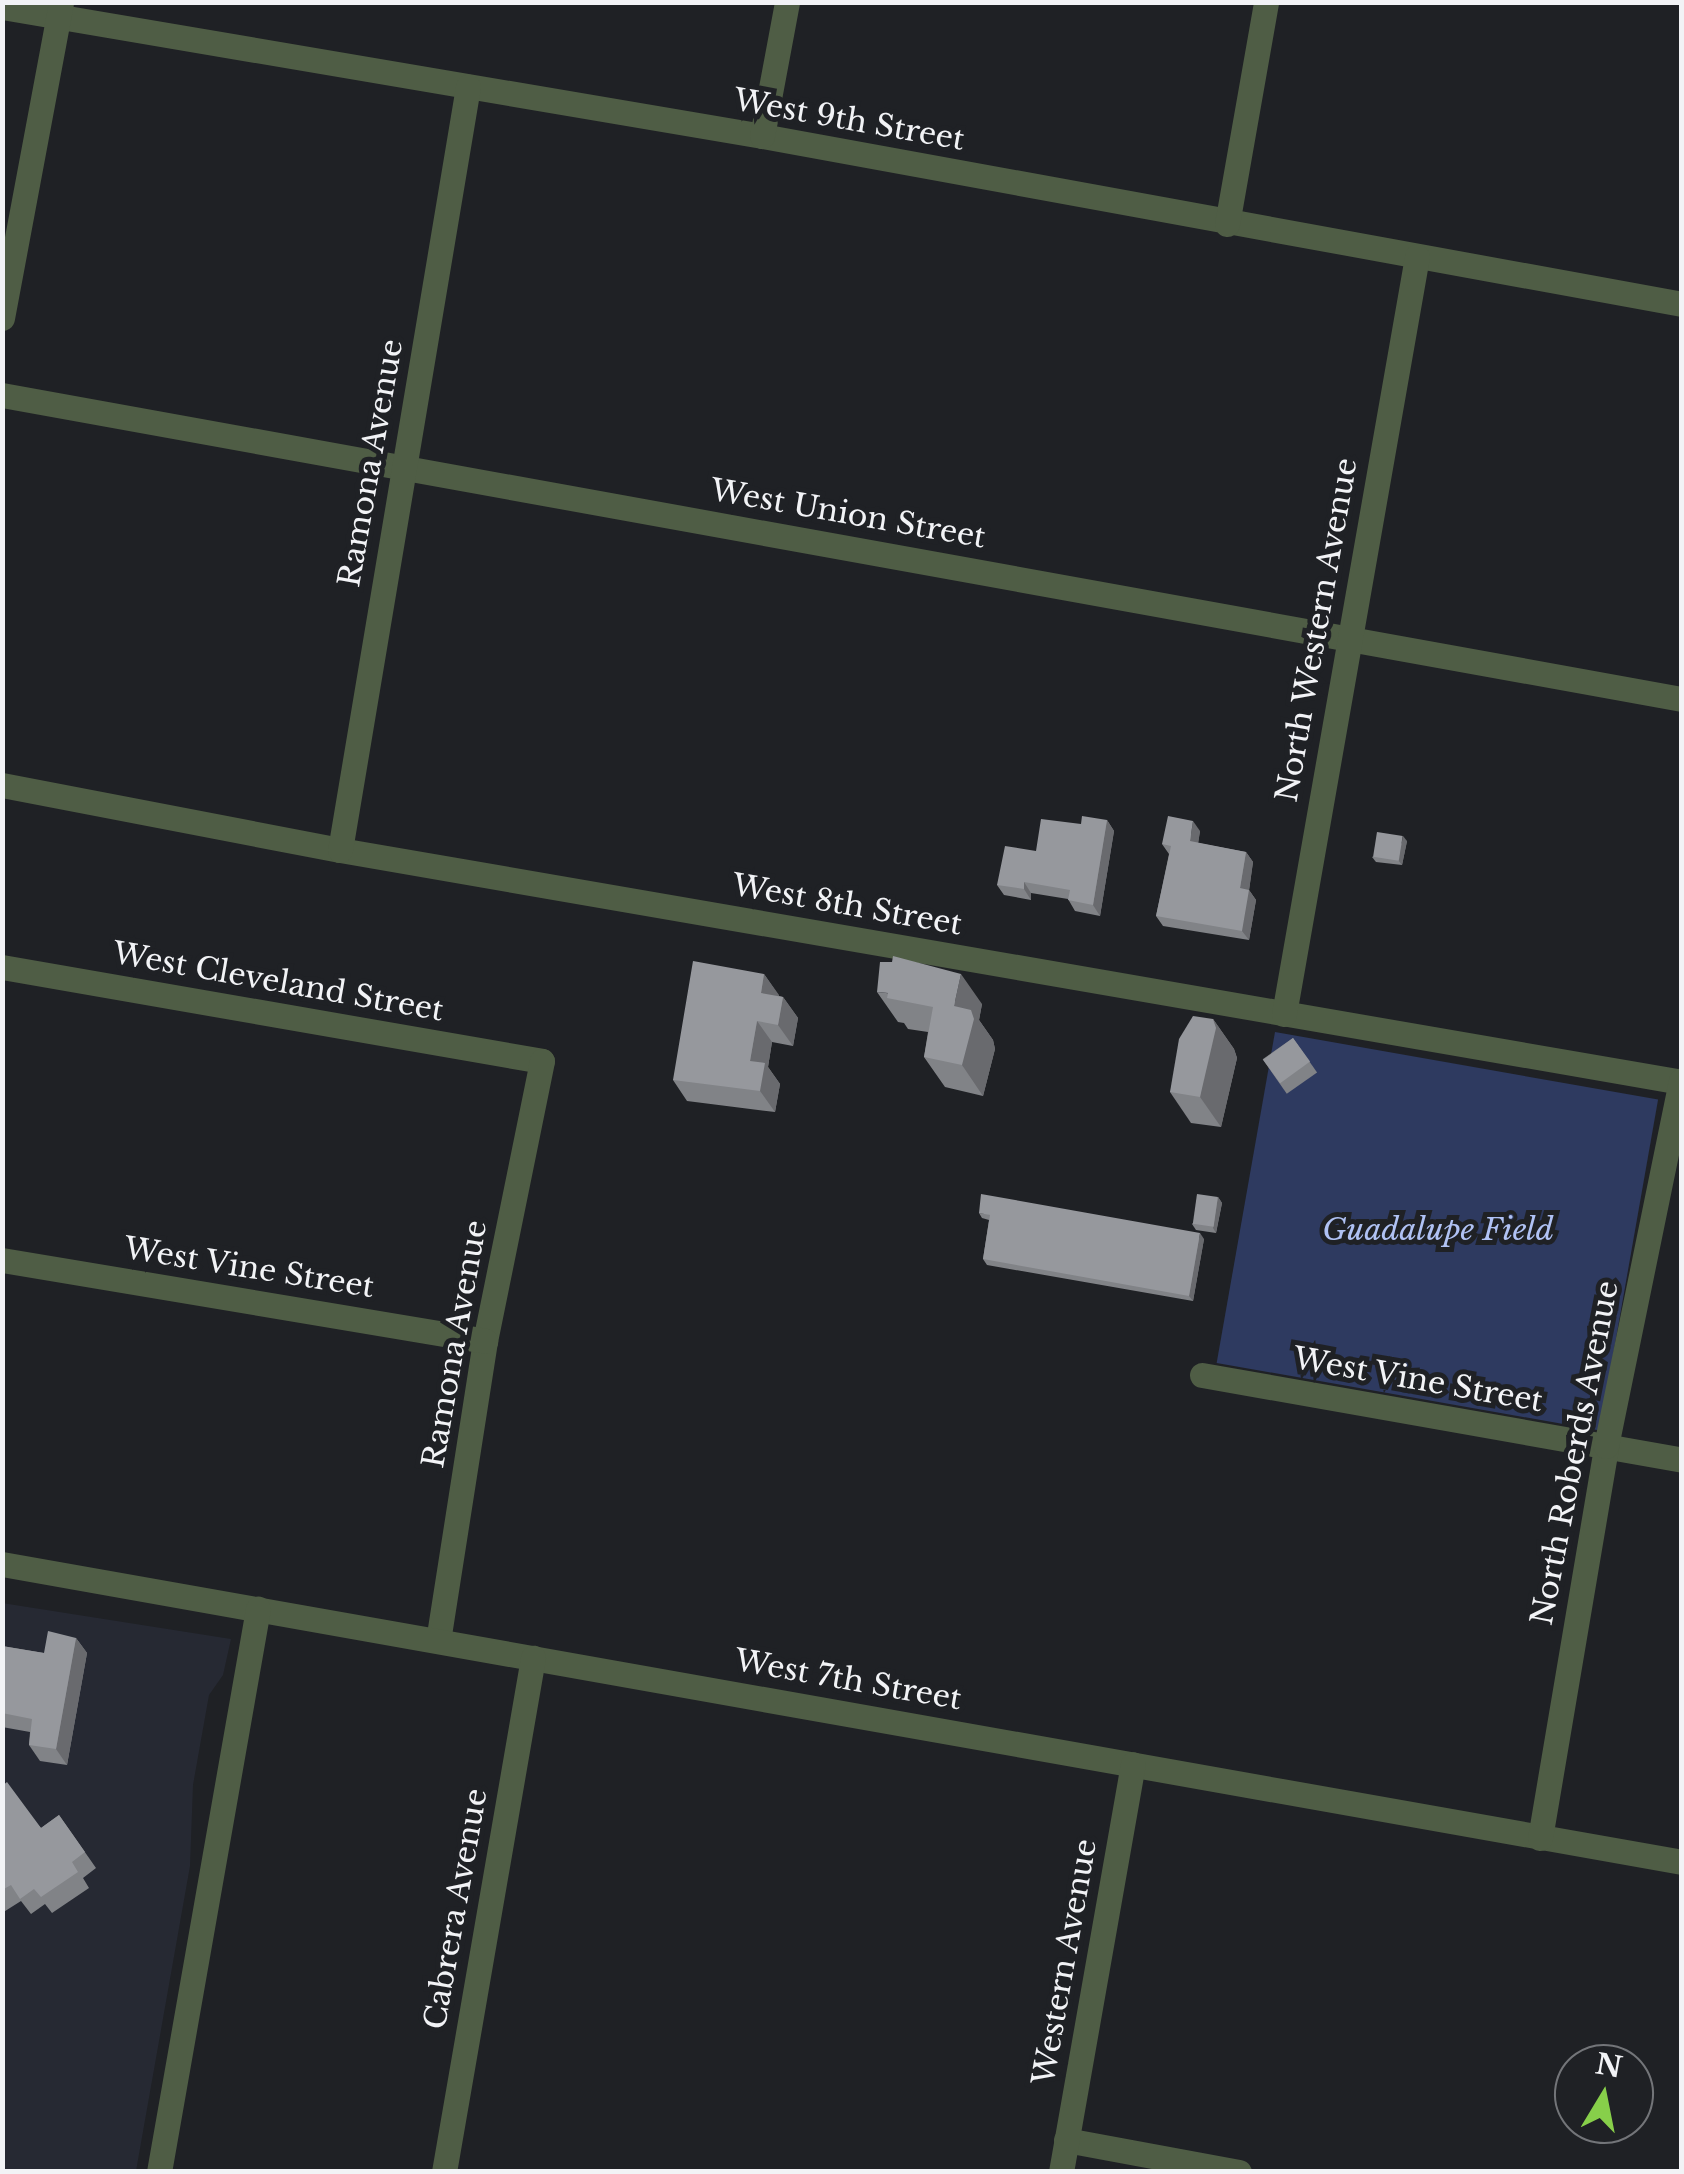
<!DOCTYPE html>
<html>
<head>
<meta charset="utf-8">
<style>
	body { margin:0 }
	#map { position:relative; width:1684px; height:2174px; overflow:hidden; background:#1f2125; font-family:"Libre Baskerville",serif }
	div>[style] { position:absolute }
	.built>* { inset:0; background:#262933 }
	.green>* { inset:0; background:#2e3a60; transform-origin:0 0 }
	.minor>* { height:25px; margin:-12.5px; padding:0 12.5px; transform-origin:12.5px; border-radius:12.5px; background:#4f5d45 }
	.wall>* { inset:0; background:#818387; transform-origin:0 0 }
	.shaded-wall>* { inset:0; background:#696a6e }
	.building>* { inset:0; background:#96989d; transform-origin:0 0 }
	span { translate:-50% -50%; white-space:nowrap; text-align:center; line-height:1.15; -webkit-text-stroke:10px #1f2125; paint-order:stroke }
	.street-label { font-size:30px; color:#f2f3f6 }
	.park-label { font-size:30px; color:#b0c2f4; font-style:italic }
	.frame { position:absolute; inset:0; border:5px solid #f2f3f6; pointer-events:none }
	.north { position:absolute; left:1554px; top:2044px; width:100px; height:100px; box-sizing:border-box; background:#1f2125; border:2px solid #737579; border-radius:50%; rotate:10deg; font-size:28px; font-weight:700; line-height:40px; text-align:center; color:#f2f3f6 }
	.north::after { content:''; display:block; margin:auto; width:35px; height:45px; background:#87cf4a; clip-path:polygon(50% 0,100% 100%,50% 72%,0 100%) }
</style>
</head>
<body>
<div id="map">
	<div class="built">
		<div style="clip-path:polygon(2px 1603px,231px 1639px,223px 1675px,209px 1695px,193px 1785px,190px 1866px,136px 2171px,3px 2171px)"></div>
	</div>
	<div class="green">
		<div style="left:1275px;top:1032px;width:389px;height:336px;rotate:10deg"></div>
	</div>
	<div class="minor">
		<div style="left:2px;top:7px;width:771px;rotate:9.63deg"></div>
		<div style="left:762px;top:136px;width:935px;rotate:10.35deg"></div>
		<div style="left:762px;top:136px;width:136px;rotate:-79.4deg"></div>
		<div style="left:1227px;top:224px;width:225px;rotate:-80deg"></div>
		<div style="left:2px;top:318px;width:320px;rotate:-79.4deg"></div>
		<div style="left:2px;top:395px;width:1707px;rotate:10.26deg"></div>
		<div style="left:2px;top:785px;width:344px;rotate:10.9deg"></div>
		<div style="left:340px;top:850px;width:1362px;rotate:9.81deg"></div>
		<div style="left:340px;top:850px;width:774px;rotate:-80.48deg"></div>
		<div style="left:2px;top:967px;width:548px;rotate:9.87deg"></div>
		<div style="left:542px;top:1061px;width:286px;rotate:101.5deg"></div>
		<div style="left:485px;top:1341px;width:303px;rotate:98.9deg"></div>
		<div style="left:1284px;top:1014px;width:769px;rotate:-80.04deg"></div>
		<div style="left:2px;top:1260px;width:490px;rotate:9.5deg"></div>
		<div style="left:1202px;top:1375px;width:487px;rotate:10deg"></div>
		<div style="left:2px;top:1564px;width:1706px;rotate:10.06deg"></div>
		<div style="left:1540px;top:1838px;width:398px;rotate:-80.4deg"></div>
		<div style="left:1606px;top:1446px;width:373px;rotate:-78.4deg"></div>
		<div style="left:1066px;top:2140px;width:176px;rotate:10.5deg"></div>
		<div style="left:159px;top:2172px;width:572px;rotate:-80.03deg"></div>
		<div style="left:444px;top:2172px;width:522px;rotate:-80.18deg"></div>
		<div style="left:1061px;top:2172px;width:414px;rotate:-80deg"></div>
	</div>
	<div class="wall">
		<div style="clip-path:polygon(1107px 820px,1114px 831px,1100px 916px,1075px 911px,1068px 899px,1031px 893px,1031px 900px,1004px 895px,997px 885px,1036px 851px,1081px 824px)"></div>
		<div style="clip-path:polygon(1200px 831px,1198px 843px,1246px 852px,1253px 862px,1249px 890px,1256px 900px,1249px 940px,1163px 926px,1156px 916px,1169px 854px,1162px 844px)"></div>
		<div style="clip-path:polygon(1407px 841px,1402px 865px,1376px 862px,1372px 857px)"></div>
		<div style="clip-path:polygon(764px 974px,779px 996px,783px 997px,798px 1018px,793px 1046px,772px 1042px,768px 1067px,780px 1084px,775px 1112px,687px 1101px,673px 1080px)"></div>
		<div style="clip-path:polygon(877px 992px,982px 1004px,979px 1020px,993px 1040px,995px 1049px,983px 1096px,945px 1087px,924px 1057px,928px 1032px,908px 1029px,904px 1023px,898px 1022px)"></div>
		<div style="clip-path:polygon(1213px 1019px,1234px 1049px,1237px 1058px,1221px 1127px,1191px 1123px,1170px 1092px)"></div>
		<div style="left:1293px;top:1038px;width:42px;height:37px;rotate:55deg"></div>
		<div style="clip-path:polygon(1218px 1197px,1222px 1203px,1216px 1233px,1196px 1230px,1192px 1224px)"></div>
		<div style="clip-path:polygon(979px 1213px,1204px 1239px,1193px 1301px,987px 1265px,983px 1259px,989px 1220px,982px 1218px)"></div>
		<div style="clip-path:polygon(76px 1638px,87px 1653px,67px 1765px,40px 1761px,29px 1745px,30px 1732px,2px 1727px,2px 1646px,44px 1653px)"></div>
		<div style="clip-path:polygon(2px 1786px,41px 1828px,59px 1815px,96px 1868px,83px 1878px,89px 1888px,52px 1913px,45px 1904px,31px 1914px,21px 1901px,2px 1913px)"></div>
	</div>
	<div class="shaded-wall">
		<div style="clip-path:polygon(1107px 820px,1114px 831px,1100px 916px,1093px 905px)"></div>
		<div style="clip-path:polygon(1193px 821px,1200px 831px,1197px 851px,1190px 841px)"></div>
		<div style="clip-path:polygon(1403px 836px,1407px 841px,1402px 865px,1398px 860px)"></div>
		<div style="clip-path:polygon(1246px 852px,1253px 862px,1248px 898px,1249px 890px,1256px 900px,1249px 940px,1242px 931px,1240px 888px)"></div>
		<div style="clip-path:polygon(1024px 882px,1031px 893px,1031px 900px,1024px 889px)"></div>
		<div style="clip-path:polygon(764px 974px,779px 995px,776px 1014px,761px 993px)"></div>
		<div style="clip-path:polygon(961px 974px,982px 1004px,979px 1020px,993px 1040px,995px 1049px,983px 1096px,962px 1065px,954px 1006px)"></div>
		<div style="clip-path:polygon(783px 997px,798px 1018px,793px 1046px,778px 1025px)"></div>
		<div style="clip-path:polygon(1213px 1019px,1234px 1049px,1237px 1058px,1221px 1127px,1200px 1097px)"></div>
		<div style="clip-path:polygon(757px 1021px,772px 1042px,768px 1067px,780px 1084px,775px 1112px,760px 1091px,750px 1061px)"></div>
		<div style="clip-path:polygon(1218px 1197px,1222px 1203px,1216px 1233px,1213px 1228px)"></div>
		<div style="clip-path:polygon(1200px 1233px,1204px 1239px,1193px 1301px,1189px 1296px)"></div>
		<div style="clip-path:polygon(76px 1638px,87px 1653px,67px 1765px,56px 1749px)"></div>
	</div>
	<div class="building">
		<div style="clip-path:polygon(1082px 816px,1107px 820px,1093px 905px,1068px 900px,1070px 890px,1024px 882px,1024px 889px,997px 885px,1005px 846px,1036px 851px,1041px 819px,1081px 824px)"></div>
		<div style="clip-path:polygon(1168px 816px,1193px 821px,1190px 841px,1246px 852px,1240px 888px,1249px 890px,1242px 931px,1156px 916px,1171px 846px,1162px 844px)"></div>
		<div style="left:1377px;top:832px;width:26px;height:25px;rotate:9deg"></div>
		<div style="clip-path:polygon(893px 956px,961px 974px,954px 1006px,971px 1010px,974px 1019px,962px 1065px,924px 1057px,933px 1007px,887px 998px,888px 993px,877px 992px,880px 962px,892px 962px)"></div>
		<div style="clip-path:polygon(693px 961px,764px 974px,761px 993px,783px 997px,778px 1025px,757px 1021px,750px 1061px,765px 1063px,760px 1091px,673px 1080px)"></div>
		<div style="clip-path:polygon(1193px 1016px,1213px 1019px,1216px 1028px,1200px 1097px,1170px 1092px,1179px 1039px)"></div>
		<div style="left:1293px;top:1038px;width:29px;height:37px;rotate:54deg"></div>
		<div style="clip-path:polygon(981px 1194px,1200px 1233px,1189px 1296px,983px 1259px,990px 1215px,979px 1213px)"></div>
		<div style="left:1197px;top:1194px;width:21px;height:30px;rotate:8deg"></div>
		<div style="clip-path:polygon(48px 1631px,76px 1638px,56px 1749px,29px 1745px,32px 1719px,2px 1713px,2px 1646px,44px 1653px)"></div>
		<div style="clip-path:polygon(7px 1782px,41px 1828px,59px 1815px,85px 1852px,72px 1862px,78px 1872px,41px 1897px,34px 1889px,20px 1899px,11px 1885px,2px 1890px,2px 1786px)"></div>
	</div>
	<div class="street-label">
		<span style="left:849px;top:120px;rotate:10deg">West 9th Street</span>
		<span style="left:371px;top:463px;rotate:-80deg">Ramona Avenue</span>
		<span style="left:848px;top:514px;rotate:10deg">West Union Street</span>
		<span style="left:1317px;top:630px;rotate:-80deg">North Western Avenue</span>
		<span style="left:847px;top:905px;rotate:10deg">West 8th Street</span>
		<span style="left:278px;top:982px;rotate:10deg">West Cleveland Street</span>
		<span style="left:249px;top:1268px;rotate:9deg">West Vine Street</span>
		<span style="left:455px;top:1344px;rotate:-80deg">Ramona Avenue</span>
		<span style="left:1418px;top:1380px;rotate:10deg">West Vine Street</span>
		<span style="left:1575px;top:1453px;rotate:-79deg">North Roberds Avenue</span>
		<span style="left:848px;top:1680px;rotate:10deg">West 7th Street</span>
		<span style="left:456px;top:1909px;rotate:-80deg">Cabrera Avenue</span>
		<span style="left:1065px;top:1962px;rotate:-80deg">Western Avenue</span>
	</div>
	<div class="park-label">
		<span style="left:1438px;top:1230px">Guadalupe Field</span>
	</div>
	<div class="frame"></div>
	<div class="north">N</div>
</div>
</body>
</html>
